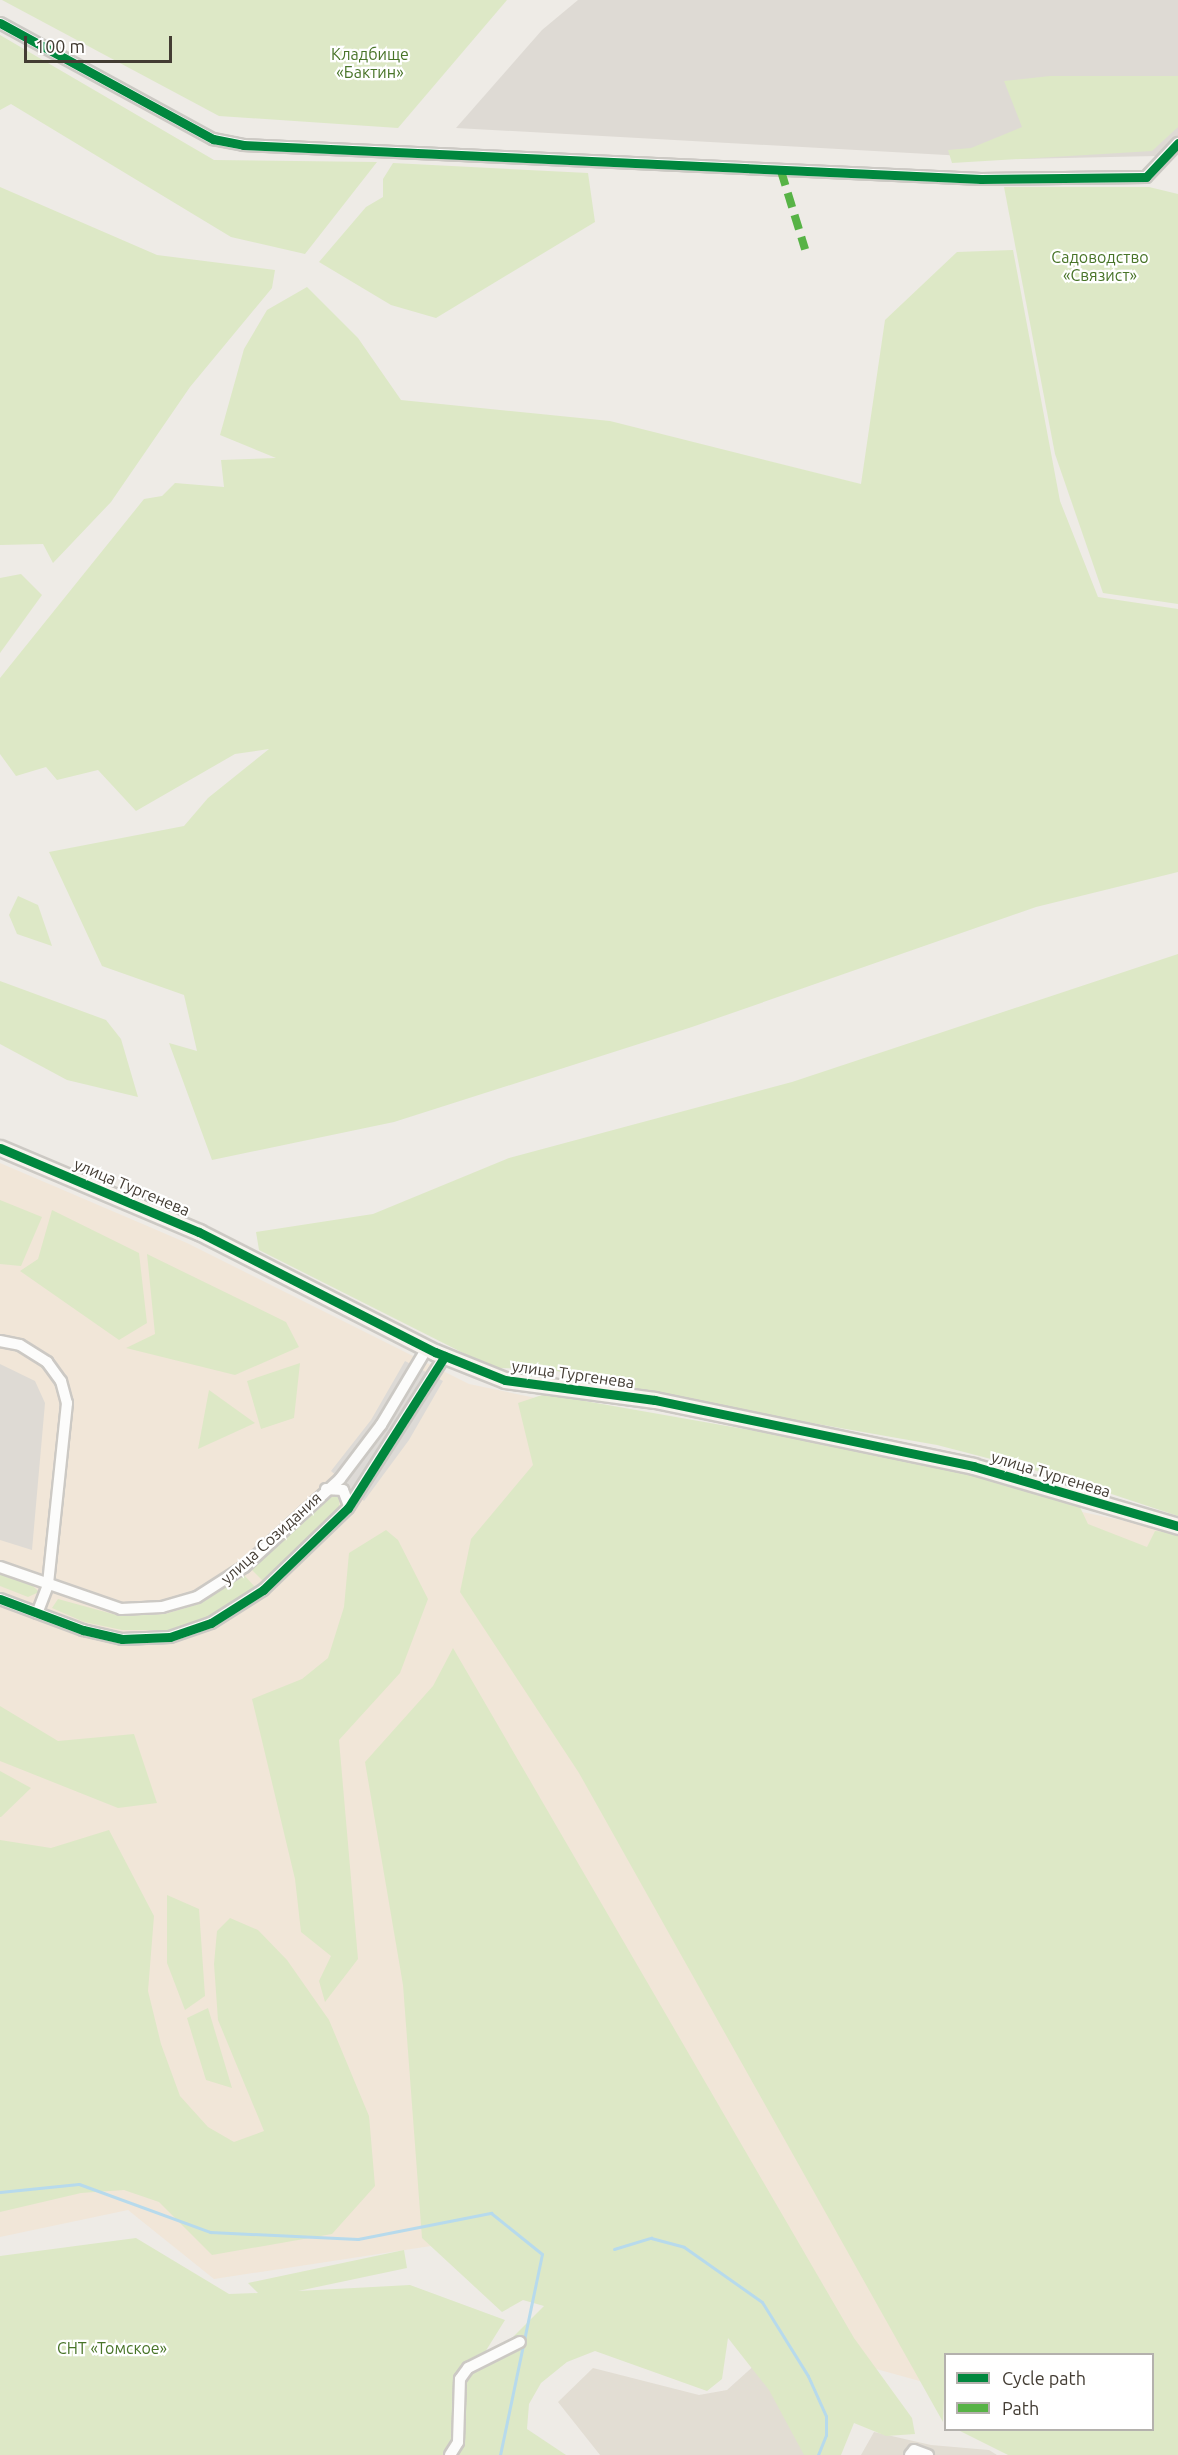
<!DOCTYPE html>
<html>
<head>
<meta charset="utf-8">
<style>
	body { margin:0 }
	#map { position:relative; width:1178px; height:2455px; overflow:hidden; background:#eeebe6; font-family:Ubuntu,sans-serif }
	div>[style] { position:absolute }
	.residential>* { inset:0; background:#e2ddd3 }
	.commercial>* { inset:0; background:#f1e6d8 }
	.industrial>* { inset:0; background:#dedad4 }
	.green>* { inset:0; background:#dde8c6 }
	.parking>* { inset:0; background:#dddad6 }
	.stream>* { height:3px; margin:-1.5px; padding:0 1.5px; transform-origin:1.5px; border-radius:1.5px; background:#b7daec }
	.roads { filter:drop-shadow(2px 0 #ccc9c4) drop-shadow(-2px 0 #ccc9c4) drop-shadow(0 2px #ccc9c4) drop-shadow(0 -2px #ccc9c4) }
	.street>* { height:10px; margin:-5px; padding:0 5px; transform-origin:5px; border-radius:5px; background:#fcfcfb }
	.secondary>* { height:15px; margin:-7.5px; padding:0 7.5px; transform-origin:7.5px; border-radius:7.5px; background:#f6f3ed }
	.quiet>* { height:8px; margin-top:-4px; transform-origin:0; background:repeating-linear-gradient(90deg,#57b346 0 15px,transparent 0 23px) }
	.cycleway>* { height:9px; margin:-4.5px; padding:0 4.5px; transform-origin:4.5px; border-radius:4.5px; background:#00873e }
	span { translate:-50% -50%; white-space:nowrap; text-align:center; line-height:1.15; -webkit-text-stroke:4.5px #fff; paint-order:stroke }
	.park-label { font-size:16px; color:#487428 }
	.street-label { font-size:16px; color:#433c33 }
	.legend { position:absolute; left:944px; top:2353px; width:210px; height:78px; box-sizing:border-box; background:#fff; border:2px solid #b4b1ad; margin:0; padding:8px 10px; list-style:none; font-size:18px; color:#433c33 }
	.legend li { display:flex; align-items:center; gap:12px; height:30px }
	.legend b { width:30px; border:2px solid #b4b1ad }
	.scale { position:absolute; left:24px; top:36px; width:148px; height:27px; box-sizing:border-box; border:3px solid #433c33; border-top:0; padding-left:8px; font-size:18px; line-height:21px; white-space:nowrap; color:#433c33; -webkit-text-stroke:4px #fff; paint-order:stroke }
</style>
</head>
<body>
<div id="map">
	<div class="residential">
		<div style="clip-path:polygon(757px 2363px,813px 2455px,600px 2455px,558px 2402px,593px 2368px,699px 2395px,727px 2390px)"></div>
		<div style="clip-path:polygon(874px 2432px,931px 2445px,989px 2450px,997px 2455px,861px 2455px)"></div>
	</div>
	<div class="commercial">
		<div style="clip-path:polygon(0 1163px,187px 1243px,469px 1384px,1178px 1532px,1178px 2455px,1152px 2430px,1152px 2354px,946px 2354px,945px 2388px,431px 2246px,214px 2279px,128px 2210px,0 2237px)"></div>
	</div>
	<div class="industrial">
		<div style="clip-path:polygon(578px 0,1178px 0,1178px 138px,1156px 156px,1019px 159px,456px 128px,542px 30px)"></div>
		<div style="clip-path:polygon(0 1364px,35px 1381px,45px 1403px,32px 1550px,0 1540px)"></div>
	</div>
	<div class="green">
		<div style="clip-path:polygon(2px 0,507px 0,398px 128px,219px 116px)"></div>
		<div style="clip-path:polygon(0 35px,214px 160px,377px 162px,305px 254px,231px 237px,11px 104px,0 110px)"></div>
		<div style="clip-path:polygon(1050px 76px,1178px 76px,1178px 127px,1152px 151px,952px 163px,948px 150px,971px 148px,1022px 127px,1004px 81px)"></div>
		<div style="clip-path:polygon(393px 163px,588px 173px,595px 222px,436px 318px,391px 305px,319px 262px,366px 207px,383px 197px,383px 179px)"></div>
		<div style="clip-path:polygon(0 187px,157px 255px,275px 270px,272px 288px,190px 387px,111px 502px,53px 563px,43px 544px,0 545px)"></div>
		<div style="clip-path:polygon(1004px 187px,1149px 187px,1178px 194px,1178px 604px,1103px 593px,1055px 454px)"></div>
		<div style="clip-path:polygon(1013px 250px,1060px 501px,1098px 597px,1178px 609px,1178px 872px,1036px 907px,692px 1027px,394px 1122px,212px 1160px,169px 1043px,197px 1051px,184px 995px,102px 966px,49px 852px,184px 826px,208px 798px,269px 749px,235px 754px,136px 811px,98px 770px,57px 780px,46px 767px,16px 776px,0 754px,0 678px,144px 499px,162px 496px,175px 483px,224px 487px,221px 460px,276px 458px,220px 435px,244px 349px,267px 310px,307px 287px,358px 338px,401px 400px,610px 421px,861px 484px,885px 320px,957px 252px)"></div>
		<div style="clip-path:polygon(21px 574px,42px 595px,0 653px,0 578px)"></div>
		<div style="clip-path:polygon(18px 896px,38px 905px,52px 946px,17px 934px,9px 915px)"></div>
		<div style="clip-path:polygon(1178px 954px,1178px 1516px,1057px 1476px,937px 1445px,646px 1394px,549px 1369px,493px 1368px,259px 1250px,256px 1232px,373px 1214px,509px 1158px,792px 1082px)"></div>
		<div style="clip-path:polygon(0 981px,106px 1020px,121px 1039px,138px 1097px,67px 1080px,0 1044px)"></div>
		<div style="clip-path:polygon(0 1200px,42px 1217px,21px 1266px,0 1264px)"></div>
		<div style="clip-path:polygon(52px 1210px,139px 1253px,147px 1323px,119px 1340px,20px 1271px,38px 1259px)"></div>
		<div style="clip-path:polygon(147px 1254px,286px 1322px,299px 1347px,235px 1375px,126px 1348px,155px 1334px)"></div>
		<div style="clip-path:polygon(300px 1363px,294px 1418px,261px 1429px,247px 1381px)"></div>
		<div style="clip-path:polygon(209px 1390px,255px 1423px,198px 1449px)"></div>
		<div style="clip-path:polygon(545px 1394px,915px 1459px,1078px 1503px,1088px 1524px,1147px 1547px,1155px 1531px,1178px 1533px,1178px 2455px,1008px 2455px,958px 2430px,1152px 2430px,1152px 2354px,946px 2354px,943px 2422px,579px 1773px,460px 1592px,471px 1539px,533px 1465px,518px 1403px)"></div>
		<div style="clip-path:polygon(331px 1494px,340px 1497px,339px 1507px,263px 1581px,252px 1570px)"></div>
		<div style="clip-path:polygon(386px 1530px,398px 1540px,428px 1599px,400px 1673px,339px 1740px,358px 1959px,325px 2002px,319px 1981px,331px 1956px,301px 1932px,295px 1879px,252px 1699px,302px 1679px,328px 1658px,344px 1607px,349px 1553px)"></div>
		<div style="clip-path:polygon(0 1574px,33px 1586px,39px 1592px,28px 1597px,0 1586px)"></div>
		<div style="clip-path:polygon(244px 1575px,255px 1587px,234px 1602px,209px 1617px,169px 1630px,122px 1630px,84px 1622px,52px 1608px,58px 1599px,120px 1616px,165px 1614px,199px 1604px)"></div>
		<div style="clip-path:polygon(453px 1648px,854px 2338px,912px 2418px,915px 2434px,886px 2436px,854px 2423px,841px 2455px,804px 2455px,769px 2390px,728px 2338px,722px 2379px,707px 2391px,595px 2351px,567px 2362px,541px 2383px,529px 2404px,527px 2429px,566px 2455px,0 2455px,0 2256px,136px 2238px,229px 2294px,258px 2293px,248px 2283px,404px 2250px,407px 2268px,298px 2291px,410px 2285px,505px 2320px,477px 2365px,495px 2355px,544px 2306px,523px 2300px,502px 2312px,422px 2238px,403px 1985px,365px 1762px,433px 1686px)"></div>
		<div style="clip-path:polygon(0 1706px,58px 1741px,134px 1734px,157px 1803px,118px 1808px,0 1761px)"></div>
		<div style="clip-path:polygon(0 1771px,31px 1788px,1px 1817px,0 1817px)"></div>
		<div style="clip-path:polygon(109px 1830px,154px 1916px,148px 1991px,161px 2044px,180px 2096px,208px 2127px,234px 2142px,264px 2131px,218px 2020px,214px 1964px,217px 1931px,230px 1918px,258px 1930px,287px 1960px,329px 2020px,369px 2116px,375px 2186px,332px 2234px,212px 2255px,159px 2202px,124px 2190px,81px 2193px,0 2212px,0 1840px,51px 1848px)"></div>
		<div style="clip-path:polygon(167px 1895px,199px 1909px,205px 1996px,185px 2010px,167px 1963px)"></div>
		<div style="clip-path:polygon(208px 2008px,232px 2088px,206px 2080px,187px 2018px)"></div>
	</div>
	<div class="parking">
		<div style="clip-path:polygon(405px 1361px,443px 1381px,409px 1440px,364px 1501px,331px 1471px,371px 1420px)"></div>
	</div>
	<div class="stream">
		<div style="left:0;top:2192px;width:79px;rotate:-5.8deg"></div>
		<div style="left:79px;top:2184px;width:140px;rotate:20.1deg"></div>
		<div style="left:210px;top:2232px;width:148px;rotate:2.7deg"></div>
		<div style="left:358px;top:2239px;width:136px;rotate:-11.1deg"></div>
		<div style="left:491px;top:2213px;width:65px;rotate:38.8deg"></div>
		<div style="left:542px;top:2254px;width:205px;rotate:101.8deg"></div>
		<div style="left:614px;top:2249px;width:39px;rotate:-17deg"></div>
		<div style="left:651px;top:2238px;width:34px;rotate:15deg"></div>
		<div style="left:684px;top:2247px;width:95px;rotate:35.2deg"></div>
		<div style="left:762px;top:2302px;width:87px;rotate:58.1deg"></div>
		<div style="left:808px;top:2376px;width:44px;rotate:65.8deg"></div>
		<div style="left:826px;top:2416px;width:19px;rotate:90deg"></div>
		<div style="left:826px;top:2435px;width:22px;rotate:112deg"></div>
	</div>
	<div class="roads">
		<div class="street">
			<div style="left:0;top:23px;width:243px;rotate:28.6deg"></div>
			<div style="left:213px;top:139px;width:31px;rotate:11deg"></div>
			<div style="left:243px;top:145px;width:739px;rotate:2.64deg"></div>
			<div style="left:981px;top:179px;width:165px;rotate:-0.7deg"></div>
			<div style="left:1146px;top:177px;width:47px;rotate:-46.7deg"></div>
			<div style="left:0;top:1341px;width:20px;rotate:11deg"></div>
			<div style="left:20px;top:1345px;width:32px;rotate:32deg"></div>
			<div style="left:47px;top:1362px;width:24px;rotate:54deg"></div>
			<div style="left:61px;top:1381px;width:23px;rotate:75deg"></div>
			<div style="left:67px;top:1403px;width:183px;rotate:96deg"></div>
			<div style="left:48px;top:1585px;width:30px;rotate:111deg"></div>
			<div style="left:326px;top:1489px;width:17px;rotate:3deg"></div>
			<div style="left:343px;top:1490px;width:17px;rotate:69deg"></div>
			<div style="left:0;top:1567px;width:128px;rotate:19.1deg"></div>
			<div style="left:121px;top:1609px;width:41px;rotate:-2.8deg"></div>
			<div style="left:162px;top:1607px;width:36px;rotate:-16deg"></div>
			<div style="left:197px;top:1597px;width:56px;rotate:-32.6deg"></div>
			<div style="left:244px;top:1567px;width:130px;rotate:-42.5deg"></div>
			<div style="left:340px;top:1479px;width:68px;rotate:-52.8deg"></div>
			<div style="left:381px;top:1425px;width:90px;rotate:-59.1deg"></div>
			<div style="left:0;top:1599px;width:89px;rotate:20.5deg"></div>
			<div style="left:83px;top:1630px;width:40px;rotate:13deg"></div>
			<div style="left:122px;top:1639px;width:48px;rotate:-2.4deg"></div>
			<div style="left:170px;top:1637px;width:43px;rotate:-18.9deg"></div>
			<div style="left:211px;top:1623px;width:62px;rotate:-32.4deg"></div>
			<div style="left:263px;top:1590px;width:118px;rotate:-44deg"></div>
			<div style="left:348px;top:1508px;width:180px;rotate:-57.5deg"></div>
			<div style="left:450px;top:2455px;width:15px;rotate:-58deg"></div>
			<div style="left:458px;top:2442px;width:63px;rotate:-88.2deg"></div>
			<div style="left:460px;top:2379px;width:14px;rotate:-54deg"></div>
			<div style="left:468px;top:2368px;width:58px;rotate:-26.6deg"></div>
			<div style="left:910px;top:2455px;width:6px;rotate:-51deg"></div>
			<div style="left:914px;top:2450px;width:15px;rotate:20deg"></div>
		</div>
		<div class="secondary">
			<div style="left:0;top:1148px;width:216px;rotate:22.9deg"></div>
			<div style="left:199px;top:1232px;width:265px;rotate:27deg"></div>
			<div style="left:435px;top:1352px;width:75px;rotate:21.8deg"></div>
			<div style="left:505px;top:1380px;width:151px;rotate:7.6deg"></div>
			<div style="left:655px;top:1400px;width:325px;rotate:11.7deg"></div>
			<div style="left:973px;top:1466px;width:214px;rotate:16.3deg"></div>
		</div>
	</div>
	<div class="quiet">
		<div style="left:781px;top:171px;width:82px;rotate:72.9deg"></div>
	</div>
	<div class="cycleway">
		<div style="left:0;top:23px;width:243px;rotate:28.6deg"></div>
		<div style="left:213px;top:139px;width:31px;rotate:11deg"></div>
		<div style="left:243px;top:145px;width:739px;rotate:2.64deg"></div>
		<div style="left:981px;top:179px;width:165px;rotate:-0.7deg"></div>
		<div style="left:1146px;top:177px;width:47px;rotate:-46.7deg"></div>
		<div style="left:0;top:1148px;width:216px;rotate:22.9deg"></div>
		<div style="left:199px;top:1232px;width:265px;rotate:27deg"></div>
		<div style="left:435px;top:1352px;width:75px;rotate:21.8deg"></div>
		<div style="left:505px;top:1380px;width:151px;rotate:7.6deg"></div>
		<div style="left:655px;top:1400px;width:325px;rotate:11.7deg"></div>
		<div style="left:973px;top:1466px;width:214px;rotate:16.3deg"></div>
		<div style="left:0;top:1599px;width:89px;rotate:20.5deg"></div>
		<div style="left:83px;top:1630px;width:40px;rotate:13deg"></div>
		<div style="left:122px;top:1639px;width:48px;rotate:-2.4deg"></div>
		<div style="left:170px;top:1637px;width:43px;rotate:-18.9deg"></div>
		<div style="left:211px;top:1623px;width:62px;rotate:-32.4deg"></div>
		<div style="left:263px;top:1590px;width:118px;rotate:-44deg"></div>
		<div style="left:348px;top:1508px;width:180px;rotate:-57.5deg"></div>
	</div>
	<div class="park-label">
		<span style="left:370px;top:63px">Кладбище<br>«Бактин»</span>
		<span style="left:1100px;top:266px">Садоводство<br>«Связист»</span>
		<span style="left:112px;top:2348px">СНТ «Томское»</span>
	</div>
	<div class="street-label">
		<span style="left:132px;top:1187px;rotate:23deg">улица Тургенева</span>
		<span style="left:573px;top:1374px;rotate:8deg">улица Тургенева</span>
		<span style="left:1051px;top:1474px;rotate:17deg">улица Тургенева</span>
		<span style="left:271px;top:1538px;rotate:-42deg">улица Созидания</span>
	</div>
	<ul class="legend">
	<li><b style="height:8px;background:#00873e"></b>Cycle path</li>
	<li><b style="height:8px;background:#57b346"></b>Path</li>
	</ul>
	<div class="scale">100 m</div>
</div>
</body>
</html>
